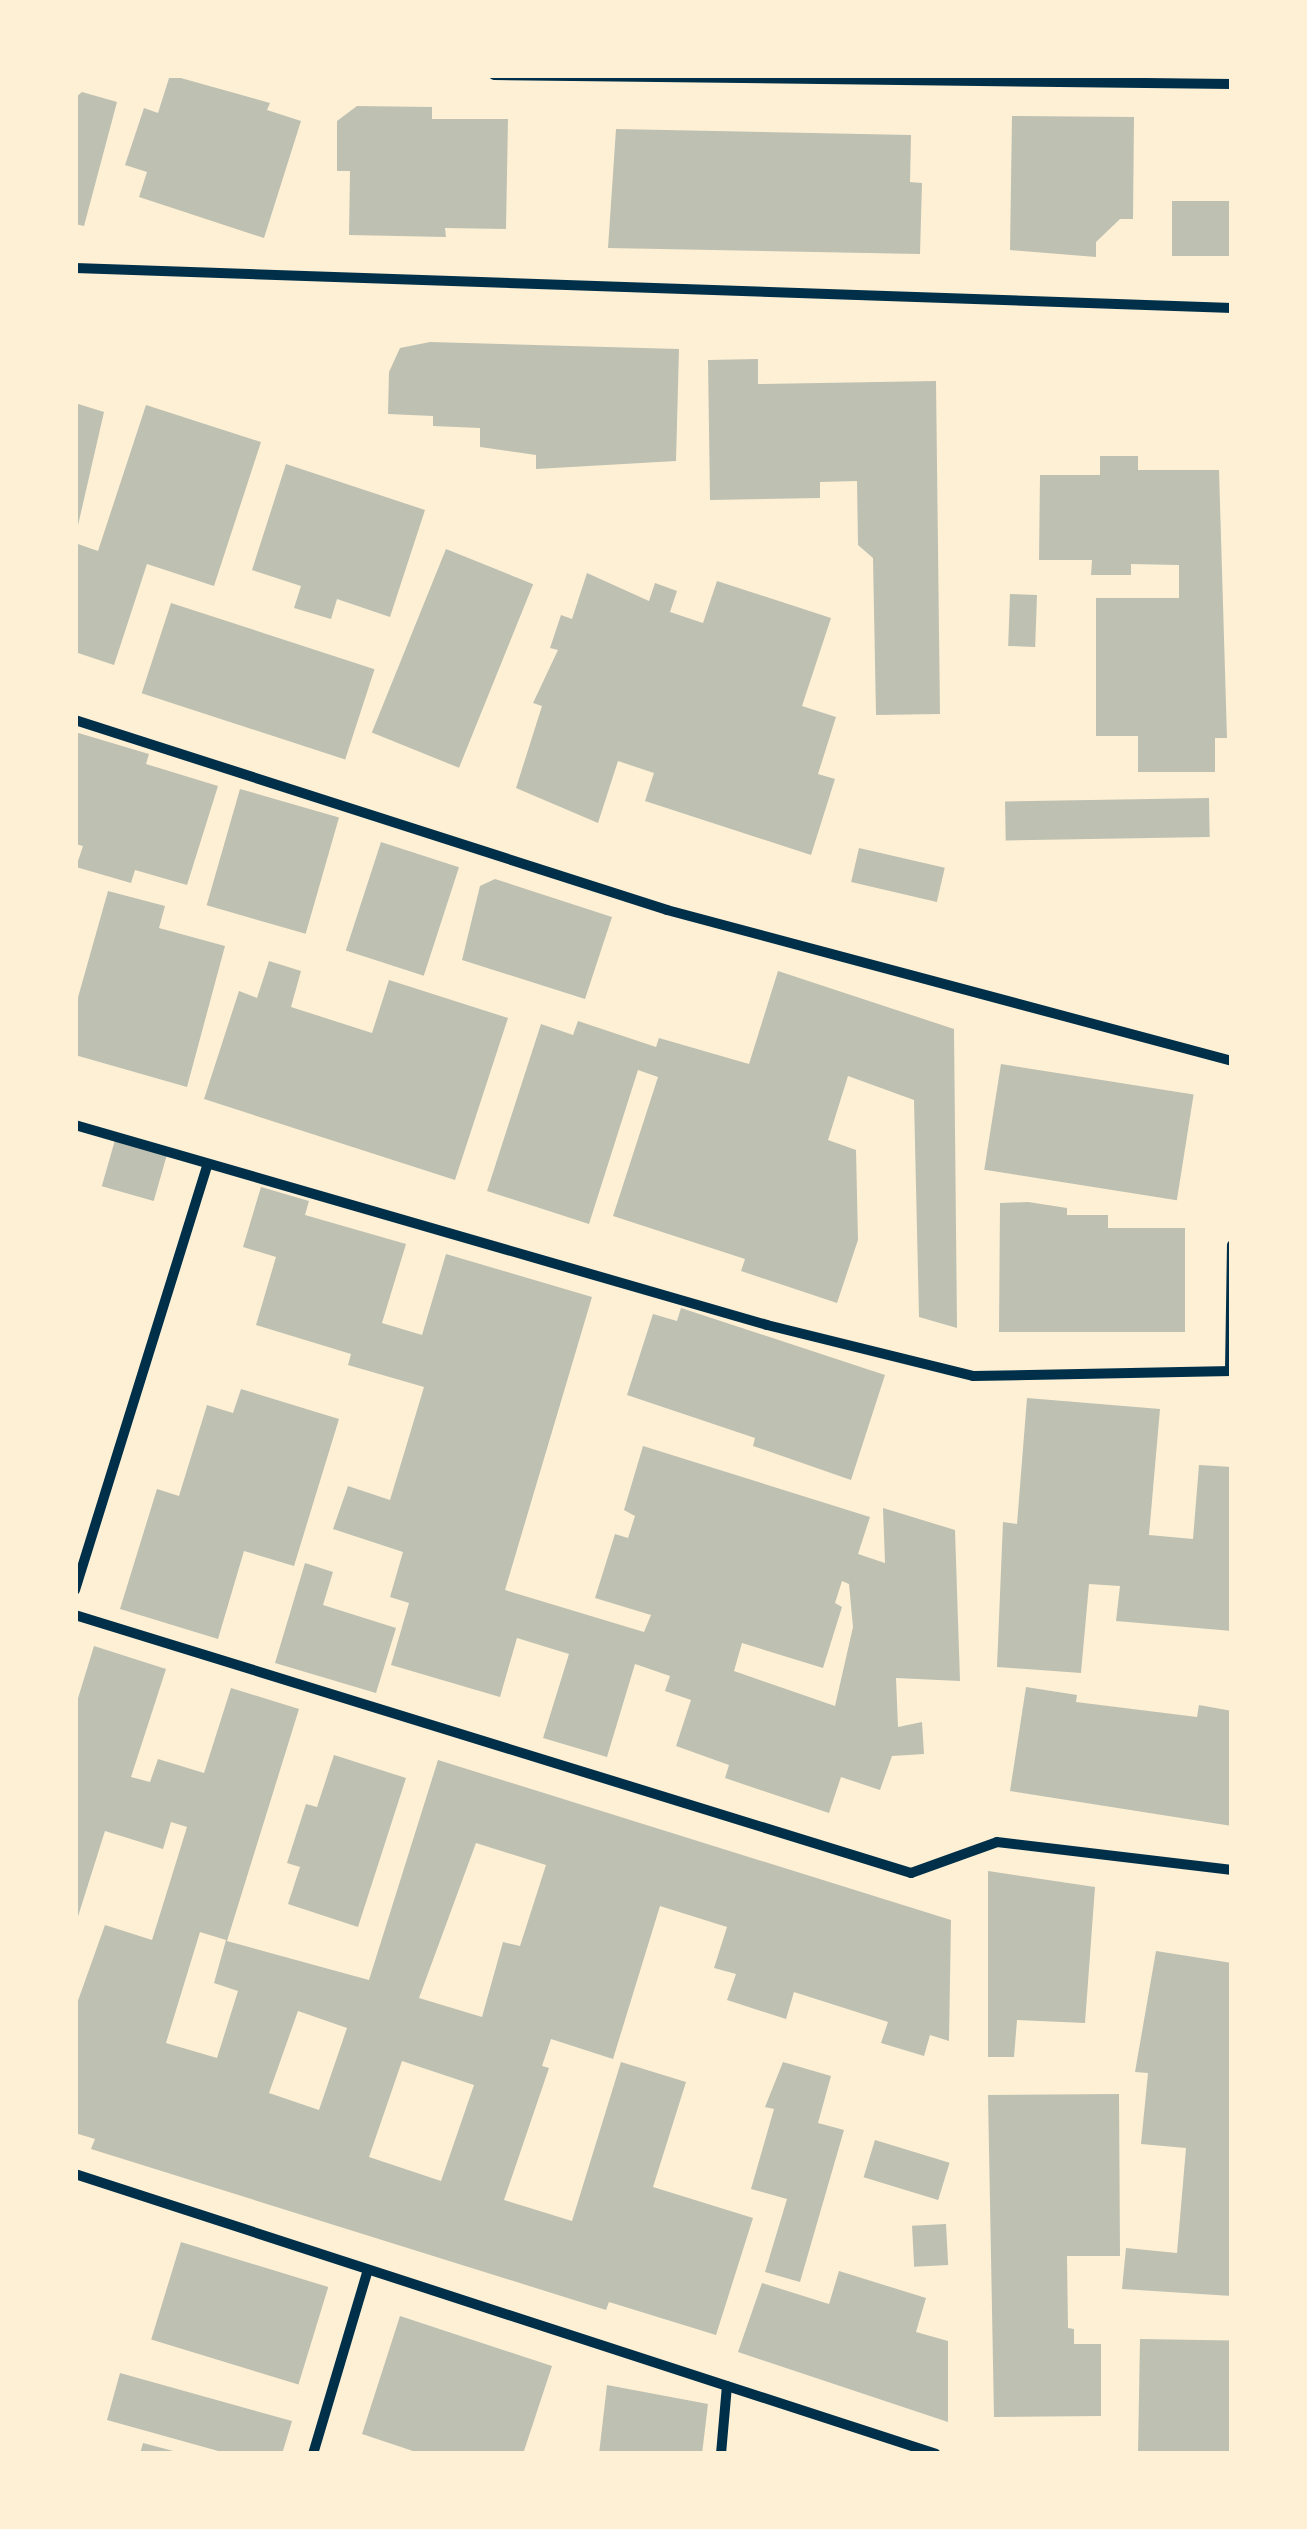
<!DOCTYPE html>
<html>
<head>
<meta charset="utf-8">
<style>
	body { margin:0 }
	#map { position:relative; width:1307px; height:2529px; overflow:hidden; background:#fdf0d5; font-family:"DejaVu Sans",sans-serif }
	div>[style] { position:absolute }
	.building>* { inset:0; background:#bec0b2; transform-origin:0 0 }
	.minor>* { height:10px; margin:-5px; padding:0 5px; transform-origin:5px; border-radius:5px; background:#003049 }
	span { translate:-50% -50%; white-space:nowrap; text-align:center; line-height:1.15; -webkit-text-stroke:10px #fdf0d5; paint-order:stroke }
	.frame { position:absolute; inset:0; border:78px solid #fdf0d5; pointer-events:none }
</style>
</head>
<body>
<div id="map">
	<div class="building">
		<div style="clip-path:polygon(170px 75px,270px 103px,267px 110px,301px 121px,264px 238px,139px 197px,147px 172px,125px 165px,144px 108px,158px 113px)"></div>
		<div style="clip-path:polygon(82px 92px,117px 102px,84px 226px,75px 224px,75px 98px)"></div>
		<div style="clip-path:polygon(357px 106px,432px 107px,432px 119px,508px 119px,506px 229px,445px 228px,446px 237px,349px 235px,350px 171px,337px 171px,337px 121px)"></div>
		<div style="clip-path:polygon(1012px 116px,1134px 117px,1133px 219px,1120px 219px,1096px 242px,1096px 257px,1010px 250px)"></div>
		<div style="clip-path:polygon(616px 129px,911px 135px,910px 182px,922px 183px,920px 254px,608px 248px)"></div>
		<div style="left:1172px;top:201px;width:58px;height:55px"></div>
		<div style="clip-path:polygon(430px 342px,679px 349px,676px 461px,536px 469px,536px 455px,480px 447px,480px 428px,433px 426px,433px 416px,388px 414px,389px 372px,400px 348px)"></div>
		<div style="clip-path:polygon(758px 359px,758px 384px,936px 381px,940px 714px,876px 715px,873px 558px,858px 545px,857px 481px,820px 482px,820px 498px,710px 500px,708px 360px)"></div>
		<div style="clip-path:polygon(75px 403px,104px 412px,76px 534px,75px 534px)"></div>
		<div style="clip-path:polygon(146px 405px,261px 442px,214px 586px,147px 564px,114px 665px,75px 652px,75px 543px,98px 551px)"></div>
		<div style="clip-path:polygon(1100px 456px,1138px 456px,1138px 470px,1219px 470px,1227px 738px,1215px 738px,1215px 772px,1138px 772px,1138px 736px,1096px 736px,1096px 598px,1179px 598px,1179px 565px,1131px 564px,1131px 575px,1091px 575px,1092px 560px,1039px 560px,1040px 475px,1100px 475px)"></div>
		<div style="clip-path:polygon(286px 464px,425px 510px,390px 617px,337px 599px,331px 619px,294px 608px,301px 586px,252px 570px)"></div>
		<div style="left:446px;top:549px;width:94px;height:198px;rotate:22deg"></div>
		<div style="clip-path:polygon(587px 573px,649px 601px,655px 583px,677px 591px,670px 612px,703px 623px,717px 581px,831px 618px,802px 706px,836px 717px,818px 774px,835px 779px,811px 855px,645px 801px,654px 773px,618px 761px,598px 823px,516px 788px,542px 706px,533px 703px,558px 650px,550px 648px,561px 615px,572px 619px)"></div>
		<div style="left:1010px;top:594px;width:27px;height:52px;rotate:2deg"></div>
		<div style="left:171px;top:603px;width:214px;height:95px;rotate:18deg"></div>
		<div style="clip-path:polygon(75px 732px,149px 754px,146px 764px,218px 786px,187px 885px,135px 870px,131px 883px,76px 867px,83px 846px,75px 844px)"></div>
		<div style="left:240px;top:789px;width:103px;height:121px;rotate:16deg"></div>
		<div style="left:1209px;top:798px;width:39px;height:204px;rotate:89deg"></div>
		<div style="left:381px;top:842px;width:82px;height:114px;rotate:18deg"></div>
		<div style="left:859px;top:848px;width:88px;height:35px;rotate:13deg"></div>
		<div style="clip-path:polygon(495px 879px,612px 917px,585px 999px,462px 960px,480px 886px)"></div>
		<div style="clip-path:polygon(108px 891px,165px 906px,159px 928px,225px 946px,187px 1087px,75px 1055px,75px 1008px)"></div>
		<div style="clip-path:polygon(269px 961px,301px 971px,291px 1007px,372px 1033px,389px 980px,508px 1018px,455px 1180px,204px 1099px,239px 991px,257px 998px)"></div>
		<div style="clip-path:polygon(778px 971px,954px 1029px,957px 1328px,919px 1317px,914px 1100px,848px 1076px,828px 1140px,856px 1150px,858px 1240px,837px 1303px,741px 1271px,745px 1259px,613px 1216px,658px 1077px,638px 1070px,589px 1224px,487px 1191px,541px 1024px,573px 1035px,578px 1021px,656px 1047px,659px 1038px,749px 1064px)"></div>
		<div style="left:1001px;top:1064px;width:195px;height:107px;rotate:9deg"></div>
		<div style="left:115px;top:1140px;width:54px;height:48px;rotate:16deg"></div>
		<div style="clip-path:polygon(evenodd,261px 1187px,309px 1201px,305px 1215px,406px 1244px,382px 1323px,422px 1335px,446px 1254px,592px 1297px,505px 1590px,644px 1632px,651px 1615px,595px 1598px,615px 1534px,628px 1538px,635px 1516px,624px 1510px,643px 1446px,870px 1517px,858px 1554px,885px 1563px,883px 1508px,955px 1530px,960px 1681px,896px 1678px,898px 1727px,922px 1722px,924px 1754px,892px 1756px,880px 1790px,841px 1777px,829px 1813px,725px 1778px,729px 1765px,676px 1746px,691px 1700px,665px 1691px,670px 1676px,635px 1664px,607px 1757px,543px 1738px,569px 1654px,517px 1638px,500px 1697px,391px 1665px,409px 1603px,390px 1597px,403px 1552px,333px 1529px,348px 1486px,390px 1500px,424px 1387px,348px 1365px,351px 1354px,256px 1325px,276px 1257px,243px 1247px,261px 1187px,842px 1581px,849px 1584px,853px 1627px,835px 1706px,734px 1671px,742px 1643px,823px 1668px,842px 1607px,835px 1603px,842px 1581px)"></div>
		<div style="clip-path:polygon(1028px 1202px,1067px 1208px,1067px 1215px,1108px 1215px,1108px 1228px,1185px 1228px,1185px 1332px,999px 1332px,1000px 1203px)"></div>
		<div style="clip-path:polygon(681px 1308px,885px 1375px,851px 1480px,753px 1446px,755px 1438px,627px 1395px,653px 1314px,677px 1321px)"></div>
		<div style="clip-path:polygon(241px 1389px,339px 1419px,294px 1566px,244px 1551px,218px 1639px,120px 1609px,157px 1489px,179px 1496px,207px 1405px,233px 1413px)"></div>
		<div style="clip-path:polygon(1027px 1398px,1160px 1409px,1149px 1535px,1193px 1539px,1199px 1465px,1232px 1467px,1232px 1631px,1116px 1621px,1120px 1586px,1089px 1584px,1081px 1673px,997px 1667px,1003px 1522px,1017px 1524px)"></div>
		<div style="clip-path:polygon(305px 1563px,333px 1572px,323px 1605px,396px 1628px,376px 1693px,275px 1663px)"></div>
		<div style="clip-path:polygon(evenodd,94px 1646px,166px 1669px,131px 1777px,150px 1782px,158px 1759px,204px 1773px,231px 1688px,299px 1709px,227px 1941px,369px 1980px,438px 1760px,951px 1920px,949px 2041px,930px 2035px,924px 2056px,881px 2043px,888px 2022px,794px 1992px,786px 2019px,727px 2000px,736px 1974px,714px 1968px,727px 1927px,660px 1906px,613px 2059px,551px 2039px,542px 2066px,549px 2068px,504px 2200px,572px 2221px,621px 2062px,686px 2082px,653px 2187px,753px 2218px,716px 2335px,609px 2302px,606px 2310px,91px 2149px,95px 2139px,75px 2133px,75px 2009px,105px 1925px,152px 1940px,187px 1827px,171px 1822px,163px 1849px,105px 1831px,75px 1926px,75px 1708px,94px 1646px,476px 1843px,546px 1865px,520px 1946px,503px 1942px,482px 2017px,419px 1998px,476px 1843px,94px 1646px,200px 1932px,226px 1940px,214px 1983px,238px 1991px,217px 2058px,166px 2043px,200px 1932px,94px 1646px,298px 2011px,347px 2028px,319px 2110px,269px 2093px,298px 2011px,94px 1646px,402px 2061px,474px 2085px,441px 2181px,369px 2157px,402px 2061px)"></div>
		<div style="clip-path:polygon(1026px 1687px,1077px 1695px,1076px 1702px,1197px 1717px,1199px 1705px,1232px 1711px,1232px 1826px,1010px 1791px)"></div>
		<div style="clip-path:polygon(334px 1755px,406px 1778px,358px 1927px,288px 1904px,300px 1867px,287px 1863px,306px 1804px,317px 1807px)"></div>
		<div style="clip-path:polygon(988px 1871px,1095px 1887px,1085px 2023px,1017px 2020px,1014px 2057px,988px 2057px)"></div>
		<div style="clip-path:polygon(1156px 1951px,1232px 1963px,1232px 2296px,1122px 2289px,1126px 2248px,1177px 2253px,1186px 2148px,1141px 2144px,1148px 2073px,1135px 2072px)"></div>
		<div style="clip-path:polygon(783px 2062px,831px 2076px,818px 2123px,844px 2130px,800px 2282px,765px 2272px,787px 2199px,751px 2189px,774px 2109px,765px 2107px)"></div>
		<div style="clip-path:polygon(1119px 2094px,1120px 2256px,1067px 2256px,1068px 2328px,1074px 2329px,1074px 2344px,1101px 2344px,1101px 2416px,994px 2417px,988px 2095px)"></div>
		<div style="left:875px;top:2140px;width:78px;height:39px;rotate:17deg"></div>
		<div style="left:946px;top:2224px;width:41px;height:34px;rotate:87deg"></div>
		<div style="left:181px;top:2242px;width:154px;height:102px;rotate:17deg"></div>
		<div style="clip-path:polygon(839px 2271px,926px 2298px,916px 2332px,948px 2341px,948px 2422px,738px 2352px,762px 2283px,829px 2304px)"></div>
		<div style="clip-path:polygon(400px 2316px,552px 2366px,523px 2454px,422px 2454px,362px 2434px)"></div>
		<div style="left:1140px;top:2339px;width:92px;height:115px;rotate:1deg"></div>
		<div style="clip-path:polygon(120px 2373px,292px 2421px,282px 2454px,229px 2454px,107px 2420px)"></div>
		<div style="clip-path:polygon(607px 2385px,708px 2404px,702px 2454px,599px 2454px)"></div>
		<div style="clip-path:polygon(143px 2443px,181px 2453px,181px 2454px,140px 2454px)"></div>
	</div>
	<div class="minor">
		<div style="left:494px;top:75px;width:738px;rotate:0.7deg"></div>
		<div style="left:75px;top:268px;width:1158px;rotate:1.98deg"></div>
		<div style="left:75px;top:720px;width:622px;rotate:17.79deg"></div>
		<div style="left:667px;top:910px;width:585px;rotate:14.96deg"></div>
		<div style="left:75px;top:1125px;width:720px;rotate:16.12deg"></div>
		<div style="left:767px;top:1325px;width:212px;rotate:13.9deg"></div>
		<div style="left:973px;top:1376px;width:259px;rotate:-1.1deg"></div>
		<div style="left:1230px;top:1371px;width:126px;rotate:-89.1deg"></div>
		<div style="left:75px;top:1590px;width:445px;rotate:-72.7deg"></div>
		<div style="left:75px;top:1615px;width:875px;rotate:17.15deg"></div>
		<div style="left:911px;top:1873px;width:91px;rotate:-19.8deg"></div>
		<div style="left:997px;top:1842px;width:237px;rotate:6.8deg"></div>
		<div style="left:75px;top:2174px;width:905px;rotate:18.01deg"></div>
		<div style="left:313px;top:2454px;width:192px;rotate:-73.4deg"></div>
		<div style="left:721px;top:2454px;width:68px;rotate:-85deg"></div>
	</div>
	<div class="frame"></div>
</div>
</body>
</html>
